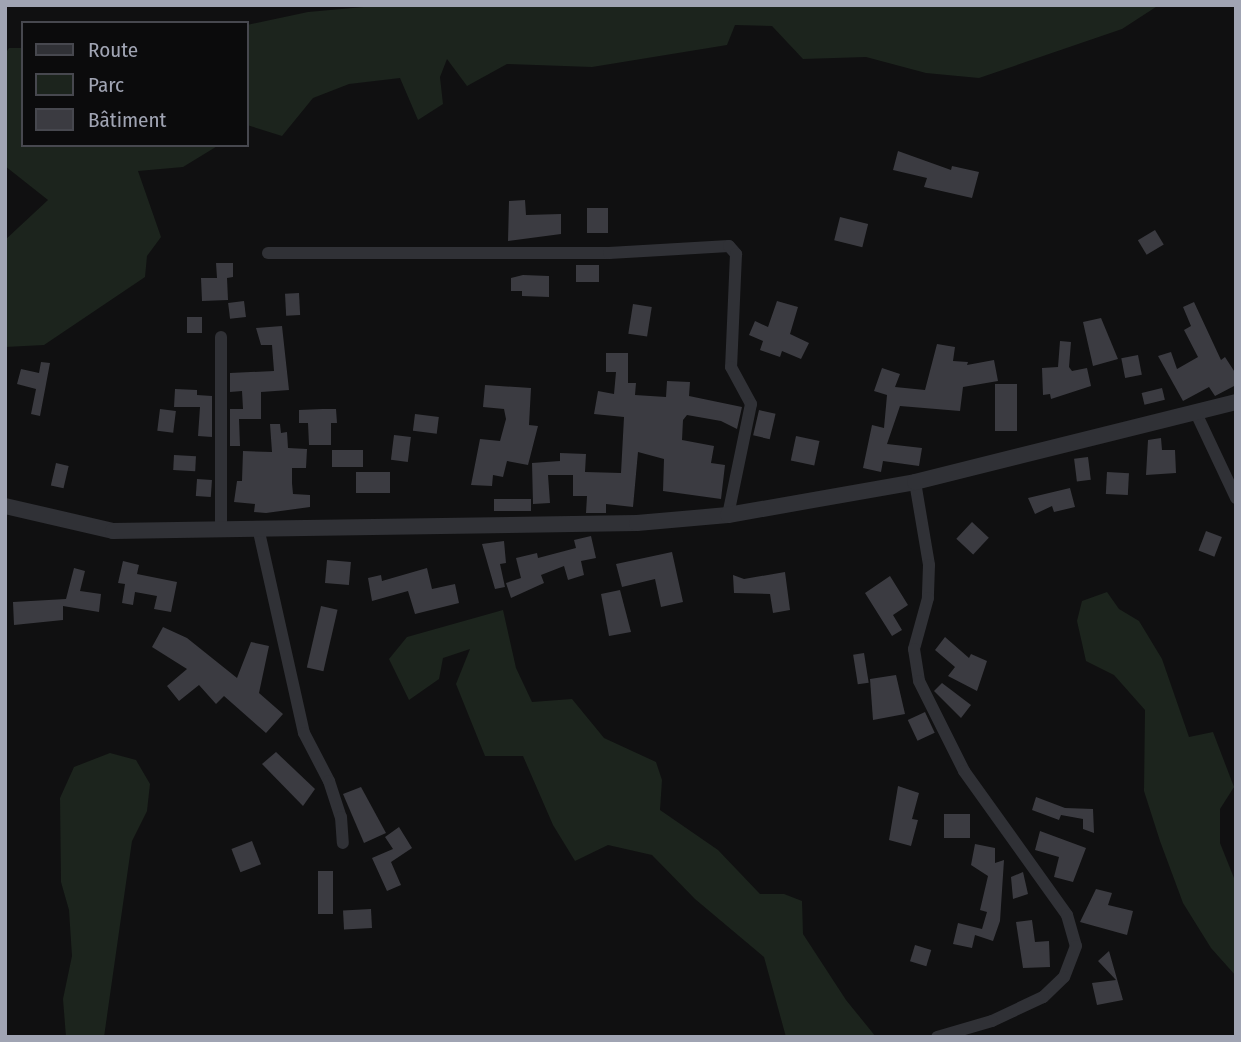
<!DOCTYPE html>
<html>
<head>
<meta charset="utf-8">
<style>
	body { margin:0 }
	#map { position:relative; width:1241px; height:1042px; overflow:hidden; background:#101011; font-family:"Fira Sans Condensed",sans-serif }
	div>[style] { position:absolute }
	.green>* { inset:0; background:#1c241d }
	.building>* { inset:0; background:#3b3b41; transform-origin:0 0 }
	.minor>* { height:12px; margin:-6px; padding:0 6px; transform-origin:6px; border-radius:6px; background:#303136 }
	.tertiary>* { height:16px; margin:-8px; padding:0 8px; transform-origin:8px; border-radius:8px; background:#303136 }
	span { translate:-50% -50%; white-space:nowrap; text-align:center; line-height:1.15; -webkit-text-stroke:6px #0b0b0c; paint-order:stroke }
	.frame { position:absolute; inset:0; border:7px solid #a0a4b3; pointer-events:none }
	.legend { position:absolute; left:21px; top:21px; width:228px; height:126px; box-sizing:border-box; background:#0b0b0c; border:2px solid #47484f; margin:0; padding:9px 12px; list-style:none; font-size:21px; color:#a0a4b3 }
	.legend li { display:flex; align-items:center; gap:14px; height:35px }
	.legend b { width:35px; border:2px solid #47484f }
</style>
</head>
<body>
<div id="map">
	<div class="green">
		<div style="clip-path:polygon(386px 5px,1159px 5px,1122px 29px,979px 78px,926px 73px,866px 57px,803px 59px,772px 26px,735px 25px,727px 45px,592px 67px,507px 64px,467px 86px,447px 59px,440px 77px,443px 104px,418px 120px,400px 78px,349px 84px,313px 98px,282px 136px,247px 125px,247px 25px,308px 12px)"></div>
		<div style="clip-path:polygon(9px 48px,23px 48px,23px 145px,219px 145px,183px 167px,138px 171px,161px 237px,147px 256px,145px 277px,44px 345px,5px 347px,5px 240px,48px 200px,5px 166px,5px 54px)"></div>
		<div style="clip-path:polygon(1107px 592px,1119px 609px,1139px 621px,1162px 659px,1189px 737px,1213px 732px,1234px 787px,1220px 809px,1220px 843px,1236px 883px,1236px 976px,1211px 948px,1183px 903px,1160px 841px,1144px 791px,1145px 710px,1114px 675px,1086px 661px,1077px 621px,1082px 601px)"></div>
		<div style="clip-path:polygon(503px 610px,516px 668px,532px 702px,572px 699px,604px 738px,656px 762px,662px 780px,660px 810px,718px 850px,760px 894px,784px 894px,802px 901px,803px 934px,846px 1000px,876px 1037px,786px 1037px,764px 957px,695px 899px,652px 855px,608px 845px,575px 861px,553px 825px,523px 756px,485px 756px,456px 684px,470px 649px,443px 658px,439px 679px,409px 700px,389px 659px,407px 637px)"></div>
		<div style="clip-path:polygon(110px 753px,136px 760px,150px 784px,147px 811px,132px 841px,104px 1037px,66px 1037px,63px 999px,72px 956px,69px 910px,61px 882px,60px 798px,74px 767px)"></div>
	</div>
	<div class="building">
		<div style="clip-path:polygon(898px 151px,951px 170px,952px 166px,979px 172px,972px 198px,924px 187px,927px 178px,893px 170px)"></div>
		<div style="clip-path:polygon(525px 200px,526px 215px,561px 214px,561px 234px,508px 241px,509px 201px)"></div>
		<div style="left:587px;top:208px;width:21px;height:25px"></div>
		<div style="left:840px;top:217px;width:29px;height:24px;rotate:14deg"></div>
		<div style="left:1155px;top:230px;width:17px;height:20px;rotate:59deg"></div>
		<div style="clip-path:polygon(216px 263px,233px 263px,233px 277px,227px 278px,228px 300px,202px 301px,201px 278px,217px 278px)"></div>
		<div style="left:576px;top:265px;width:23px;height:17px"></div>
		<div style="clip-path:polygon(523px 275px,549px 276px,549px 297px,522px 296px,522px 291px,511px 291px,511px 278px)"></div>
		<div style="left:299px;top:293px;width:22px;height:14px;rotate:87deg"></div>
		<div style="left:244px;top:301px;width:16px;height:16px;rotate:83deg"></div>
		<div style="clip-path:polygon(777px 301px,798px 307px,790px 334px,809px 343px,801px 359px,782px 351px,780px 357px,760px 350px,763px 341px,749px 335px,755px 321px,768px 327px)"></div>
		<div style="clip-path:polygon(1194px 302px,1221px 360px,1225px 357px,1236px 374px,1236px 385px,1215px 396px,1209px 387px,1183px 401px,1158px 356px,1171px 352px,1177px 369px,1198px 357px,1184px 330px,1191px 326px,1183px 307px)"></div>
		<div style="left:633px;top:304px;width:19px;height:30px;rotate:9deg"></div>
		<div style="left:187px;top:317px;width:15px;height:16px"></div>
		<div style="clip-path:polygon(1101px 318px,1118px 359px,1093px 366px,1083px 322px)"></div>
		<div style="clip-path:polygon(282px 326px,289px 390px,261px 392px,261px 419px,239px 419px,240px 446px,230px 446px,230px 409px,243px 409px,242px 391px,230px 392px,230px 373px,274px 371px,272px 345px,261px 345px,256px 328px)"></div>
		<div style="clip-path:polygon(1060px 341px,1071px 342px,1069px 367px,1072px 371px,1087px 368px,1091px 386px,1051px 399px,1050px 394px,1043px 395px,1042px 368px,1058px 367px)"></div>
		<div style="clip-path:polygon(937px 344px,955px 347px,953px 361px,968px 362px,967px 365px,994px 360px,998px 381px,963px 387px,960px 411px,900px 406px,887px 444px,922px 448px,919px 466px,883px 461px,881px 472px,863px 468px,872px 425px,884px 428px,887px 395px,874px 391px,882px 368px,900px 374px,895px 387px,925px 390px)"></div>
		<div style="clip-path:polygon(606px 353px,628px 353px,628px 383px,636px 383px,635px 395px,666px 397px,667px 381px,690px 382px,689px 396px,742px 407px,737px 429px,721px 421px,687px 415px,683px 420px,682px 440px,714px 446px,711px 463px,725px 465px,721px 499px,663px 491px,664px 459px,638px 452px,633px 507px,606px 504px,606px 513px,586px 513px,587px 496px,573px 496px,573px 475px,548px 475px,550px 503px,533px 504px,532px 463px,560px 461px,560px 453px,586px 454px,585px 472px,621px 473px,624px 417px,594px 414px,598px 391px,614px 394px,616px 372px,606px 372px)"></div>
		<div style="left:1138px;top:355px;width:20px;height:17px;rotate:79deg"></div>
		<div style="clip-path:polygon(41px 362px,50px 363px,40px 416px,31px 414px,36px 389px,17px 384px,21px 369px,39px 373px)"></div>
		<div style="left:995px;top:384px;width:22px;height:47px"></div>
		<div style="clip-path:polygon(485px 385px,531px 388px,529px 425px,538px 426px,528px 465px,507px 461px,503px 477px,493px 475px,492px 486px,471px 485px,480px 439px,500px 441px,506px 419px,504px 409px,483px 407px)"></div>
		<div style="left:1162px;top:388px;width:12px;height:21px;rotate:76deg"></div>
		<div style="clip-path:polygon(175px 389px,197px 390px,197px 395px,212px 396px,212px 437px,198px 436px,200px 407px,174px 407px)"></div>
		<div style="left:160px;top:409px;width:16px;height:22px;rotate:7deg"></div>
		<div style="clip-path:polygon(323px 409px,336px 409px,337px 423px,331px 423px,331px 445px,309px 445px,308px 423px,299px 423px,299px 410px)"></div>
		<div style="left:759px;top:410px;width:17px;height:26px;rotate:13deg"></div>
		<div style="left:415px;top:414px;width:24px;height:17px;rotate:7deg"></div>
		<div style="clip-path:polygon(270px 424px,280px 424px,281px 433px,287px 432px,288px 448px,307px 449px,306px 468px,292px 468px,292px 483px,293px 494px,310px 495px,310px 507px,266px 513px,254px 512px,255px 504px,234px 502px,237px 481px,242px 481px,243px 451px,272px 452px)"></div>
		<div style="left:394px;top:435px;width:17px;height:25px;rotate:7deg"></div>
		<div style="left:796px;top:436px;width:24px;height:25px;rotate:12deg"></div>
		<div style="clip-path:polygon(1161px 438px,1162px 450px,1175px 450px,1176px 473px,1146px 475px,1148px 440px)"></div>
		<div style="left:332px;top:450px;width:31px;height:17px"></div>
		<div style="left:174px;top:455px;width:22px;height:15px;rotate:3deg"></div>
		<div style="left:1088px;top:457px;width:23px;height:14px;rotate:83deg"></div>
		<div style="left:56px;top:463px;width:13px;height:23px;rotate:13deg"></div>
		<div style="left:356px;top:472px;width:34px;height:21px"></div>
		<div style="left:1107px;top:472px;width:22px;height:22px;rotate:3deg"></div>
		<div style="left:197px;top:479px;width:15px;height:17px;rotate:4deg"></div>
		<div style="clip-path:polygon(1070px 488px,1075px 507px,1054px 512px,1052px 506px,1035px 514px,1028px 498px)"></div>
		<div style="left:494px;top:499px;width:37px;height:12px"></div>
		<div style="left:972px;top:522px;width:23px;height:23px;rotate:43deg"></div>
		<div style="left:1206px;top:531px;width:17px;height:21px;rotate:21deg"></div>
		<div style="clip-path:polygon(591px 536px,596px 558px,581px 561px,584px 575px,568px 580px,564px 566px,541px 575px,544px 583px,511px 598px,506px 583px,521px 578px,516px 558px,537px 553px,538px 558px,576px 548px,574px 540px)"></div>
		<div style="clip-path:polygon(504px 541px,506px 563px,500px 564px,505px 587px,495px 589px,482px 544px)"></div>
		<div style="clip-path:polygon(672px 552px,683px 602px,661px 607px,655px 579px,622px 587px,616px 564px)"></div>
		<div style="left:327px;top:560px;width:24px;height:23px;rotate:5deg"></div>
		<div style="clip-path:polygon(123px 561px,139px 565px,137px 574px,177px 582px,171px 612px,154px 609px,157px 596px,135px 592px,133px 605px,122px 603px,125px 584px,118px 583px)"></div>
		<div style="clip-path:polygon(74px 568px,85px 571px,80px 591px,101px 594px,99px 612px,63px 606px,63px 620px,14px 625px,13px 602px,66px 599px)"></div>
		<div style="clip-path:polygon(427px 568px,432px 589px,455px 584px,459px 603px,415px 614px,408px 591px,372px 601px,368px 578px,381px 575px,382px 581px)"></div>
		<div style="clip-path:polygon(785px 572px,790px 610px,773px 613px,770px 594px,734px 593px,733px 575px,744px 579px)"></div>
		<div style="clip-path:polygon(890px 576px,908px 605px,893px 615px,902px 630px,892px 636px,865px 593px)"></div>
		<div style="clip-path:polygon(620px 590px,631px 632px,609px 636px,601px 594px)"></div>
		<div style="left:321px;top:606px;width:17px;height:63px;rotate:13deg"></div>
		<div style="clip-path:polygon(163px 627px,187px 638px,237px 678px,251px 642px,269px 646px,259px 693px,283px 714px,266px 733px,224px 696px,216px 704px,199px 685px,179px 701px,167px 686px,187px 669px,152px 647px)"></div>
		<div style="clip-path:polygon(945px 637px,969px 658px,971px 654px,987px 661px,977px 691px,948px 676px,955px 667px,935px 650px)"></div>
		<div style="left:864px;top:653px;width:30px;height:11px;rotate:81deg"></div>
		<div style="clip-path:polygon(896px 675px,905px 714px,873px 720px,870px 679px)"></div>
		<div style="clip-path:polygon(942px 683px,971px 705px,961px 718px,934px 691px)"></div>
		<div style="left:925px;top:712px;width:23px;height:19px;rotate:65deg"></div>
		<div style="clip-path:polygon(276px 752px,315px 789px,303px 806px,262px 764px)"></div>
		<div style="clip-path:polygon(898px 786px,919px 793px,912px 819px,918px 820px,911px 846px,889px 840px)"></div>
		<div style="clip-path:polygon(361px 787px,386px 833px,364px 843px,343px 794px)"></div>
		<div style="clip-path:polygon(1036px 797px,1065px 808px,1093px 809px,1094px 833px,1083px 829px,1083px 819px,1061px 815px,1059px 820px,1032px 810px)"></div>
		<div style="left:944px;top:814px;width:26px;height:24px"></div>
		<div style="clip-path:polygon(399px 827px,412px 848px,391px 862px,401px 885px,387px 891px,372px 858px,393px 849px,385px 837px)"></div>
		<div style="clip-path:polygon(1040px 831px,1086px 848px,1073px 882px,1054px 877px,1059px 857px,1035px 850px)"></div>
		<div style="left:252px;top:841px;width:25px;height:22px;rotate:69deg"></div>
		<div style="clip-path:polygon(975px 844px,995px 848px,995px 863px,1004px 860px,1000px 921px,993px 941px,975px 935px,972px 948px,953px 944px,958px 923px,982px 929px,987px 912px,980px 910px,988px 876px,971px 865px)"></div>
		<div style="left:318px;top:871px;width:15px;height:43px"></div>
		<div style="clip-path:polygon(1023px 872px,1028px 894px,1013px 899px,1011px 877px)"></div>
		<div style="clip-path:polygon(1096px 889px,1112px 893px,1108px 905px,1133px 911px,1127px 935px,1080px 922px)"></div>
		<div style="left:371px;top:909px;width:19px;height:28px;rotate:87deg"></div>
		<div style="clip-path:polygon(1032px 920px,1035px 942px,1049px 941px,1050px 967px,1023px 968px,1016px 922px)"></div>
		<div style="left:915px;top:945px;width:17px;height:17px;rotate:17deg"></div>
		<div style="clip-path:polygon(1109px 951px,1123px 1000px,1097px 1005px,1092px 983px,1116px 980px,1098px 961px)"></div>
	</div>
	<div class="minor">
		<div style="left:268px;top:253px;width:341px"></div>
		<div style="left:609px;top:253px;width:120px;rotate:-3.3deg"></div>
		<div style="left:729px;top:246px;width:11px;rotate:49deg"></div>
		<div style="left:736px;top:254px;width:113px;rotate:92.5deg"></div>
		<div style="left:731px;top:367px;width:42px;rotate:61.6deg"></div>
		<div style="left:751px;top:404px;width:113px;rotate:101.7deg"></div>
		<div style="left:1196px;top:413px;width:94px;rotate:64.8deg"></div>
		<div style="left:915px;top:482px;width:84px;rotate:80.4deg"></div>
		<div style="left:929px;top:565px;width:33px;rotate:92deg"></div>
		<div style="left:928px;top:598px;width:53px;rotate:105.4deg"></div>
		<div style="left:914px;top:649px;width:32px;rotate:81deg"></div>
		<div style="left:919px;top:681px;width:101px;rotate:63.4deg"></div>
		<div style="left:964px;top:771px;width:177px;rotate:54.4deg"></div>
		<div style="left:1067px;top:915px;width:32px;rotate:74deg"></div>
		<div style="left:1076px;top:946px;width:33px;rotate:111deg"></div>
		<div style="left:1064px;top:977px;width:29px;rotate:136deg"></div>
		<div style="left:1043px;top:997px;width:56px;rotate:154.8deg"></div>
		<div style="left:992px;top:1021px;width:57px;rotate:163.8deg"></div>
		<div style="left:221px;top:531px;width:194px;rotate:-90deg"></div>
		<div style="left:259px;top:532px;width:206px;rotate:77.4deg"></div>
		<div style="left:304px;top:733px;width:54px;rotate:62.5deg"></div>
		<div style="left:329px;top:781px;width:38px;rotate:72deg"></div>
		<div style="left:341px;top:817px;width:26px;rotate:86deg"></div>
	</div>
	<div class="tertiary">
		<div style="left:5px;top:506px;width:111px;rotate:13deg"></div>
		<div style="left:113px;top:531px;width:524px;rotate:-0.87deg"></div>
		<div style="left:637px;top:523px;width:91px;rotate:-5deg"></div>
		<div style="left:728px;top:515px;width:190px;rotate:-10deg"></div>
		<div style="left:915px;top:482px;width:331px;rotate:-14deg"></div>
	</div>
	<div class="frame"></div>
	<ul class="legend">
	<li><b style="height:9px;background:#303136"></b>Route</li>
	<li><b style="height:19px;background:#1c241d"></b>Parc</li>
	<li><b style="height:19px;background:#3b3b41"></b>Bâtiment</li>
	</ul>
</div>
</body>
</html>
